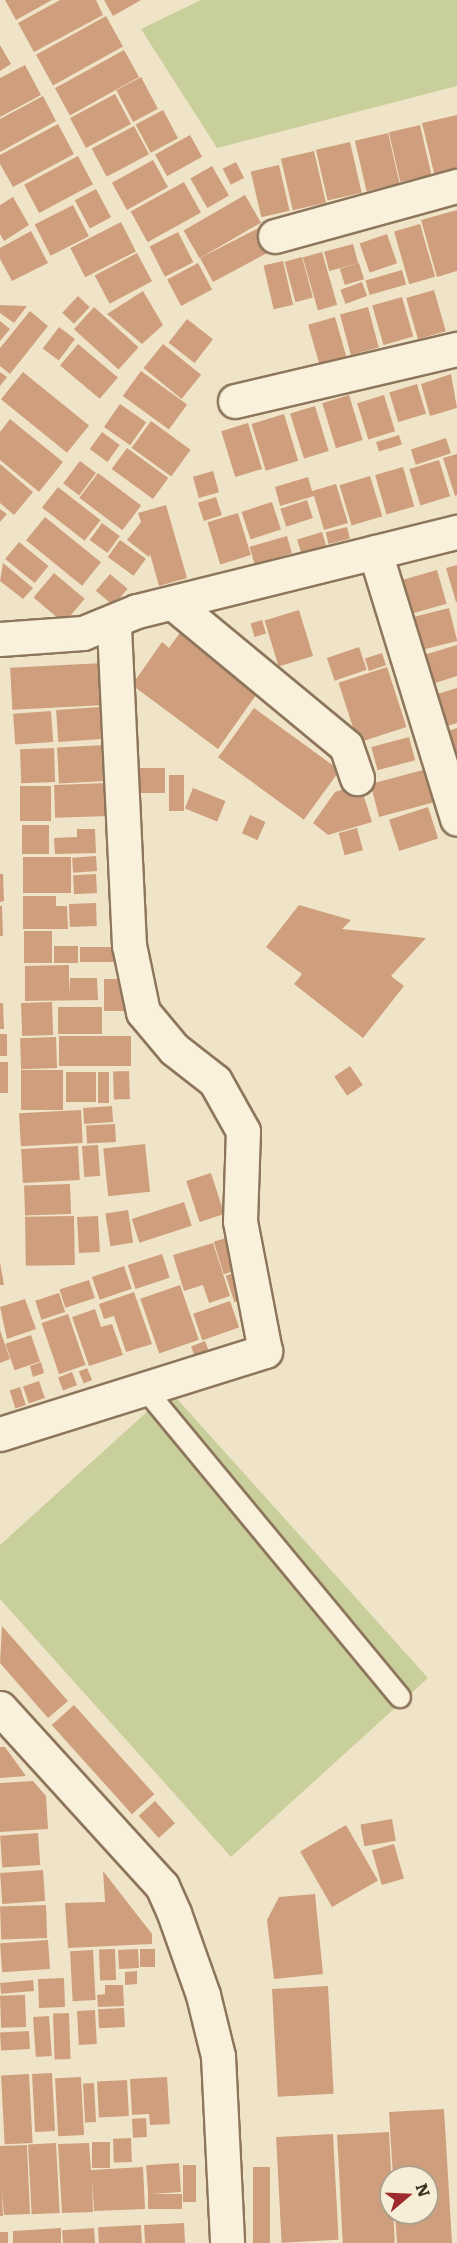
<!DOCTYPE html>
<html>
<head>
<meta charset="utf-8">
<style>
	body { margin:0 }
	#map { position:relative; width:457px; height:2243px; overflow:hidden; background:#f0e4c8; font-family:Literata,serif }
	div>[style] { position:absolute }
	.green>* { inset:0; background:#c9cf9b }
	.building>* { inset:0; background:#cf9f7d; transform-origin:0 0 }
	.roads { filter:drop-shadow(2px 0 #8d765c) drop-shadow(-2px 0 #8d765c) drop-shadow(0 2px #8d765c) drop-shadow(0 -2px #8d765c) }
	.service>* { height:20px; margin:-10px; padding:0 10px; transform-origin:10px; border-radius:10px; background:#faf1dc }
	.minor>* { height:33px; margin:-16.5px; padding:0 16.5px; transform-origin:16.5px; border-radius:16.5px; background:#faf1dc }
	span { translate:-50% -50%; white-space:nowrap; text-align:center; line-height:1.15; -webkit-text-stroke:5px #f7eed8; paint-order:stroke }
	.north { position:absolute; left:379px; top:2165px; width:60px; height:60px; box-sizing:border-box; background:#f7eed8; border:2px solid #ada18e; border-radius:50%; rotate:71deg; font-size:16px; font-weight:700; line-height:24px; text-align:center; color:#3d2e20 }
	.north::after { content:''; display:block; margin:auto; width:21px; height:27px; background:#9e2a2b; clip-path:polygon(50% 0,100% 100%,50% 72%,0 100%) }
</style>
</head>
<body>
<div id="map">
	<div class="green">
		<div style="clip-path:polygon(201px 0,457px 0,457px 86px,217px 148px,141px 29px)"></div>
		<div style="clip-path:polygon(170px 1391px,428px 1678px,231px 1857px,0 1599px,0 1545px)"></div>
	</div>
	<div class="building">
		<div style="clip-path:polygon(5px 0,52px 0,16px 20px)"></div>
		<div style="clip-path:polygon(60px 0,96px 0,103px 15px,34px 52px,18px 23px)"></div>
		<div style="clip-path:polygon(104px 0,141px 0,113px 16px)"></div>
		<div style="left:106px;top:16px;width:35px;height:80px;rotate:61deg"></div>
		<div style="clip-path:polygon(0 45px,11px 64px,0 71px)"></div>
		<div style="left:124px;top:50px;width:31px;height:79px;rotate:61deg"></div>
		<div style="clip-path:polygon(25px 65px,41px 95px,0 117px,0 78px)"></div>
		<div style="left:141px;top:77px;width:36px;height:28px;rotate:62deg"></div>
		<div style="left:115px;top:94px;width:34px;height:51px;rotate:62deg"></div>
		<div style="clip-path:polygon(43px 96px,56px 121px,0 152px,0 119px)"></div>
		<div style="left:163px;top:110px;width:32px;height:31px;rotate:62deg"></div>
		<div style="clip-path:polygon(457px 115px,457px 172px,435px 177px,422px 123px)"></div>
		<div style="clip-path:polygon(58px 124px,74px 154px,13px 187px,0 164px,0 155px)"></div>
		<div style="left:420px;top:125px;width:51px;height:32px;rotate:77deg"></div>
		<div style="left:134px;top:126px;width:32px;height:48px;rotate:62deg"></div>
		<div style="left:388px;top:133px;width:52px;height:34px;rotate:77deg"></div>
		<div style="left:190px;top:135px;width:25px;height:40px;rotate:61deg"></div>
		<div style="left:350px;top:142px;width:52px;height:35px;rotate:77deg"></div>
		<div style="left:314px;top:151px;width:53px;height:34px;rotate:77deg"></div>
		<div style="left:78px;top:156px;width:32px;height:61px;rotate:62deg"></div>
		<div style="left:153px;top:160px;width:31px;height:47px;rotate:61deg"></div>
		<div style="left:236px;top:162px;width:18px;height:15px;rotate:63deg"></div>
		<div style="left:279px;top:165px;width:47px;height:29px;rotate:77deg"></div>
		<div style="left:212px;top:166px;width:34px;height:25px;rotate:60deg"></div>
		<div style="left:184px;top:182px;width:35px;height:61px;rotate:61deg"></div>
		<div style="left:96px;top:189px;width:32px;height:24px;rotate:62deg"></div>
		<div style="left:245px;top:195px;width:32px;height:71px;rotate:60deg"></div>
		<div style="clip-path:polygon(13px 197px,29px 225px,4px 241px,0 234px,0 205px)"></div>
		<div style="left:73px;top:205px;width:35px;height:43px;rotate:63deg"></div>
		<div style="clip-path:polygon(457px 210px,457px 271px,437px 277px,421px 220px)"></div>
		<div style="left:121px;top:222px;width:33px;height:57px;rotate:63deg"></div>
		<div style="left:420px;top:224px;width:55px;height:27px;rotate:74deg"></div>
		<div style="clip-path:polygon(264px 225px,269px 252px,213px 282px,200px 258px)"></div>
		<div style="clip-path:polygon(31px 231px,48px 263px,12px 281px,0 259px,0 248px)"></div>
		<div style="left:178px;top:232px;width:34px;height:32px;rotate:63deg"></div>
		<div style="left:387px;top:234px;width:31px;height:29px;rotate:71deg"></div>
		<div style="left:353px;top:244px;width:20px;height:30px;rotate:75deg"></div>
		<div style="left:322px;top:252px;width:55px;height:20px;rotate:74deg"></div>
		<div style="left:137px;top:253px;width:32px;height:48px;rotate:62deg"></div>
		<div style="left:302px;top:257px;width:42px;height:18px;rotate:75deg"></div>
		<div style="left:283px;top:261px;width:45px;height:20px;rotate:77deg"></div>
		<div style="left:198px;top:263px;width:30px;height:35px;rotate:62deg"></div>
		<div style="left:359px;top:263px;width:17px;height:20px;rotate:73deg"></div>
		<div style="left:402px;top:270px;width:15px;height:38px;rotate:74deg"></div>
		<div style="left:362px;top:282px;width:15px;height:23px;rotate:70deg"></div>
		<div style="left:434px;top:290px;width:43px;height:29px;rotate:74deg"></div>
		<div style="clip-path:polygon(143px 291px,163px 325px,142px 344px,107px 314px)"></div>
		<div style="left:78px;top:296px;width:16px;height:23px;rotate:43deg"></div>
		<div style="left:402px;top:297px;width:41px;height:31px;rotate:74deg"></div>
		<div style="clip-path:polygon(0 305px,27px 306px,14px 323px,0 313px)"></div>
		<div style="left:94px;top:307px;width:60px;height:30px;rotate:42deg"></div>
		<div style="left:368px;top:307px;width:42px;height:29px;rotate:75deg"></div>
		<div style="clip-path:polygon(30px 311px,48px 326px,10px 374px,0 366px,0 348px)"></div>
		<div style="left:335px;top:317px;width:41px;height:28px;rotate:74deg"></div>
		<div style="left:187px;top:319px;width:33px;height:30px;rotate:38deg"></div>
		<div style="clip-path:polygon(0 321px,10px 329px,0 341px)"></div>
		<div style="left:59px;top:327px;width:20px;height:27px;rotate:37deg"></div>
		<div style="left:78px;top:344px;width:52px;height:28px;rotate:40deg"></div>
		<div style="left:163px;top:344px;width:49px;height:31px;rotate:39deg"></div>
		<div style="left:141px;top:371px;width:57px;height:31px;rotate:36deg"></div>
		<div style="clip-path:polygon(0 372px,7px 377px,0 386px)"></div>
		<div style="left:23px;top:372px;width:85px;height:35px;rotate:39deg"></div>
		<div style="clip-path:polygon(451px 374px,457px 408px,430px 416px,421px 384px)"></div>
		<div style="left:417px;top:384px;width:31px;height:29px;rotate:73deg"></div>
		<div style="left:349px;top:395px;width:47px;height:28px;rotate:73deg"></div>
		<div style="left:384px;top:395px;width:38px;height:28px;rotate:73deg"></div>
		<div style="left:120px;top:404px;width:32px;height:28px;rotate:35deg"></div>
		<div style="left:315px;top:406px;width:47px;height:26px;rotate:73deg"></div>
		<div style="left:284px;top:414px;width:49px;height:34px;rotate:73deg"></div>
		<div style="clip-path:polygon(10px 419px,63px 462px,39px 492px,0 460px,0 432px)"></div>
		<div style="left:151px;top:421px;width:49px;height:33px;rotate:36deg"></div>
		<div style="left:248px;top:423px;width:48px;height:28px;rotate:73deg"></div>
		<div style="left:102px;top:432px;width:22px;height:21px;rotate:36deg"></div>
		<div style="left:399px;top:435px;width:10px;height:24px;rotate:73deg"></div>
		<div style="left:446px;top:438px;width:16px;height:37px;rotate:72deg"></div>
		<div style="left:127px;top:448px;width:51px;height:26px;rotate:36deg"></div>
		<div style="clip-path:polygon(457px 454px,457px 495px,455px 496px,443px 458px)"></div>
		<div style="left:439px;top:460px;width:38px;height:31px;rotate:73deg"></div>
		<div style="left:80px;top:461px;width:20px;height:28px;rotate:37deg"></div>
		<div style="clip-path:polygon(0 464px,33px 492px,14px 515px,0 503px)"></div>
		<div style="left:403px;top:467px;width:41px;height:29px;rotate:74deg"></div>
		<div style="left:213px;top:471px;width:22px;height:21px;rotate:74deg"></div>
		<div style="left:98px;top:473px;width:54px;height:31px;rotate:37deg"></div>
		<div style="left:370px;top:476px;width:42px;height:32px;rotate:73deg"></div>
		<div style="clip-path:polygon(308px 477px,312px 491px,336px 484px,348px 523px,324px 530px,314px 496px,280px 506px,275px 487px)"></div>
		<div style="left:58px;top:487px;width:54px;height:26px;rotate:38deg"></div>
		<div style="left:216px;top:497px;width:19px;height:19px;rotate:72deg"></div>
		<div style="left:307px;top:500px;width:19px;height:28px;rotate:72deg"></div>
		<div style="left:272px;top:502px;width:29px;height:32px;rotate:72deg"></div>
		<div style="clip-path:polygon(166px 505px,187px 578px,159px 586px,150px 554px,149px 557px,127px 540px,141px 522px,138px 513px)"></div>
		<div style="clip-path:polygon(0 509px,7px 514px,0 522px)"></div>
		<div style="left:238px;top:513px;width:44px;height:32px;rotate:73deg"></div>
		<div style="left:45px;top:517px;width:72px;height:30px;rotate:39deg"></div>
		<div style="left:102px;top:523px;width:22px;height:21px;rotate:36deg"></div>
		<div style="left:347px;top:527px;width:12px;height:22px;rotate:76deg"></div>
		<div style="left:322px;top:532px;width:14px;height:26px;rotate:73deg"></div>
		<div style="left:287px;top:536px;width:18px;height:39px;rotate:74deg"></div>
		<div style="left:120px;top:540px;width:32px;height:21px;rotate:36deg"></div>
		<div style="left:19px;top:542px;width:38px;height:22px;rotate:39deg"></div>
		<div style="clip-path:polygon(3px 563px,33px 588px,23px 599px,0 581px)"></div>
		<div style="clip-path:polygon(457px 565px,457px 602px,456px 602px,446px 568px)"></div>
		<div style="left:437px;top:570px;width:35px;height:42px;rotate:74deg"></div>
		<div style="left:54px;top:573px;width:40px;height:32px;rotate:40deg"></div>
		<div style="left:110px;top:574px;width:23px;height:22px;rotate:40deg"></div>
		<div style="left:449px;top:608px;width:34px;height:42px;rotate:76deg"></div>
		<div style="left:299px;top:610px;width:48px;height:36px;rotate:73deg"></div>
		<div style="left:262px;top:620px;width:14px;height:12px;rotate:73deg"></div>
		<div style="clip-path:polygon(181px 631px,261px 688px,218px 749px,132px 685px,162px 642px,169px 648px)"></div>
		<div style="clip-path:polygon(457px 645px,457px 676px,426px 686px,417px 657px)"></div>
		<div style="left:359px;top:647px;width:24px;height:34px;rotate:71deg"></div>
		<div style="left:382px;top:653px;width:13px;height:18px;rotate:72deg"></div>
		<div style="left:103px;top:663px;width:42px;height:93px;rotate:87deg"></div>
		<div style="left:387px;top:667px;width:63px;height:51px;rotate:72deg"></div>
		<div style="clip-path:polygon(457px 688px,457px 723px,437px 729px,427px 697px)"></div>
		<div style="left:100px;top:707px;width:32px;height:44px;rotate:86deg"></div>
		<div style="left:254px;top:708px;width:106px;height:61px;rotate:36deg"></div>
		<div style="left:51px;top:711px;width:31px;height:38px;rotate:86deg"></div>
		<div style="clip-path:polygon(457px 728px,457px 759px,448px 762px,439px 734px)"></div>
		<div style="left:409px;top:737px;width:24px;height:39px;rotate:75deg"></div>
		<div style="left:104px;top:745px;width:36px;height:47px;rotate:87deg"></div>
		<div style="left:54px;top:748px;width:34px;height:34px;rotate:88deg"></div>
		<div style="left:438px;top:766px;width:34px;height:70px;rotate:75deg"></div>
		<div style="left:138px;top:768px;width:27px;height:25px"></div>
		<div style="left:169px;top:775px;width:15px;height:36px"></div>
		<div style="left:108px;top:783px;width:33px;height:54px;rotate:88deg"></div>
		<div style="clip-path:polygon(360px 784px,372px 822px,328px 835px,313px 823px,335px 792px)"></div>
		<div style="left:20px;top:786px;width:31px;height:35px"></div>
		<div style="left:193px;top:788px;width:35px;height:22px;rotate:22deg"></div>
		<div style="left:428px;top:807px;width:33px;height:41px;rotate:72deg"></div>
		<div style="left:250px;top:815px;width:17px;height:20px;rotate:24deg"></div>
		<div style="left:22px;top:825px;width:27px;height:29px"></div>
		<div style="left:357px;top:828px;width:23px;height:19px;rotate:75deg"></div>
		<div style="clip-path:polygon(77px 829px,95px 829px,96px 853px,55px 854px,54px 838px,77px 837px)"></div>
		<div style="left:96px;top:856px;width:15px;height:24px;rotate:86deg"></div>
		<div style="left:71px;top:857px;width:36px;height:48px;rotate:90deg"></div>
		<div style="clip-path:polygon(0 874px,3px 874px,4px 901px,0 902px)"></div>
		<div style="left:96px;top:874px;width:19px;height:23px;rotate:87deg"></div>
		<div style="clip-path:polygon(23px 896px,56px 896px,56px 906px,67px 906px,68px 929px,23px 929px)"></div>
		<div style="left:96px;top:903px;width:23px;height:27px;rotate:88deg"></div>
		<div style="clip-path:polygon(299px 905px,351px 920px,342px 929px,426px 938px,391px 976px,404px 986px,363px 1038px,294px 984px,302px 974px,266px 947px)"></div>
		<div style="clip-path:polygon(0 906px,2px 906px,3px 936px,0 936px)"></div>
		<div style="left:24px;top:931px;width:28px;height:32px"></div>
		<div style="left:54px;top:946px;width:24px;height:17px"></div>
		<div style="left:114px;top:947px;width:15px;height:34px;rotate:90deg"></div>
		<div style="clip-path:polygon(69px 965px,69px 996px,70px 978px,97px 978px,98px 1000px,25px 1001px,25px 966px)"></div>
		<div style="left:104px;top:979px;width:20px;height:32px"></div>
		<div style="left:52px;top:1002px;width:33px;height:31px;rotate:88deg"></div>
		<div style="clip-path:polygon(0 1003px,3px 1003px,4px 1029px,0 1029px)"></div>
		<div style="left:58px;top:1007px;width:44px;height:27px"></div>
		<div style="left:0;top:1034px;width:7px;height:22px"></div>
		<div style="left:131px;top:1036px;width:30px;height:72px;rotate:90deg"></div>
		<div style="left:56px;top:1037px;width:31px;height:36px;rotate:88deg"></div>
		<div style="left:0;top:1062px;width:8px;height:31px"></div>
		<div style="left:350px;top:1066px;width:23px;height:19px;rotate:56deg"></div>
		<div style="left:21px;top:1070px;width:42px;height:40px"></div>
		<div style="left:129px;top:1071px;width:28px;height:16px;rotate:88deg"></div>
		<div style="left:66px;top:1072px;width:30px;height:30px"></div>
		<div style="left:98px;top:1072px;width:11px;height:31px"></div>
		<div style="left:112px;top:1106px;width:16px;height:29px;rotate:86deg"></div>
		<div style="left:81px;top:1110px;width:33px;height:62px;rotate:87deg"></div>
		<div style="left:115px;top:1124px;width:18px;height:29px;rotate:87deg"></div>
		<div style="left:145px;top:1144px;width:48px;height:42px;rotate:84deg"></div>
		<div style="left:98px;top:1145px;width:31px;height:16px;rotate:86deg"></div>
		<div style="left:78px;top:1146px;width:34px;height:57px;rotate:87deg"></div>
		<div style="left:211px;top:1173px;width:43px;height:26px;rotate:72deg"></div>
		<div style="left:70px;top:1184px;width:30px;height:46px;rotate:88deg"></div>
		<div style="left:184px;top:1202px;width:25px;height:55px;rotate:72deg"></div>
		<div style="left:128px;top:1210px;width:33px;height:23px;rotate:81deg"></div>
		<div style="left:74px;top:1216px;width:49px;height:49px;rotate:89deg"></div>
		<div style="left:98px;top:1216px;width:36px;height:21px;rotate:87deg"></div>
		<div style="left:229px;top:1237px;width:34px;height:16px;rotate:73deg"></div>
		<div style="clip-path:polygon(213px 1243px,230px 1296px,209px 1303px,203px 1285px,184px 1291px,173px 1255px)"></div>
		<div style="left:162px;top:1254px;width:25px;height:36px;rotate:72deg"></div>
		<div style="clip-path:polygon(0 1262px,4px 1285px,0 1285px)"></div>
		<div style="left:124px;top:1266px;width:24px;height:34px;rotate:71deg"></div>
		<div style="left:240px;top:1271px;width:28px;height:15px;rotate:72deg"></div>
		<div style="left:89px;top:1280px;width:19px;height:31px;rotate:72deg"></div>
		<div style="left:180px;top:1285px;width:58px;height:42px;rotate:71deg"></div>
		<div style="clip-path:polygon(134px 1292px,152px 1344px,126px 1352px,114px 1316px,104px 1319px,99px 1304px)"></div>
		<div style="left:59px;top:1293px;width:20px;height:25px;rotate:72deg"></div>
		<div style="clip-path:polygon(25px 1299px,36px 1329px,7px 1339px,0 1307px)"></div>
		<div style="left:230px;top:1301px;width:28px;height:39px;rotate:71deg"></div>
		<div style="clip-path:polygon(95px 1309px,101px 1327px,112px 1324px,123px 1355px,89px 1366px,72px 1317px)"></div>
		<div style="left:68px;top:1314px;width:54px;height:28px;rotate:71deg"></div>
		<div style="clip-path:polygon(0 1330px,10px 1359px,0 1363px)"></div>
		<div style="left:31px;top:1335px;width:28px;height:27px;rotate:71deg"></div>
		<div style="left:205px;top:1341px;width:14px;height:15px;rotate:69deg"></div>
		<div style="clip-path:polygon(41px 1362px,44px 1373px,33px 1377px,30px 1366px)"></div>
		<div style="left:87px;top:1368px;width:13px;height:9px;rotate:67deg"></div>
		<div style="left:72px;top:1372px;width:14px;height:15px;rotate:69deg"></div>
		<div style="left:39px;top:1381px;width:18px;height:17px;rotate:71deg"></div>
		<div style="left:20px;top:1387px;width:19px;height:11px;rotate:72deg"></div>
		<div style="clip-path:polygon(2px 1626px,68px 1701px,48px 1718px,0 1663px)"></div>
		<div style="left:74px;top:1705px;width:120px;height:30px;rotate:48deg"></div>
		<div style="clip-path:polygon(0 1747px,5px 1747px,26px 1776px,0 1778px)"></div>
		<div style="clip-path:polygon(33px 1781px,46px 1796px,48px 1829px,0 1832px,0 1783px)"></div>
		<div style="left:155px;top:1801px;width:30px;height:22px;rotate:48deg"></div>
		<div style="left:392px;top:1819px;width:22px;height:32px;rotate:80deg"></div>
		<div style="left:346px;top:1825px;width:64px;height:53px;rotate:60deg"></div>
		<div style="left:38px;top:1833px;width:32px;height:38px;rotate:86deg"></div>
		<div style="left:394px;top:1844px;width:36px;height:23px;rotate:74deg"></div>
		<div style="left:43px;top:1870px;width:31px;height:43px;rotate:86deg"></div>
		<div style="clip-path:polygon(103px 1871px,152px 1934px,152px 1944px,68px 1948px,65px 1903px,105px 1902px)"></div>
		<div style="clip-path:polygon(315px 1894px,323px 1974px,274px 1979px,267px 1920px,279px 1897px)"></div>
		<div style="left:46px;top:1905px;width:33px;height:46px;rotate:88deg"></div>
		<div style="left:48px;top:1940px;width:29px;height:48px;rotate:86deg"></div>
		<div style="left:115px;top:1949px;width:31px;height:16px;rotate:88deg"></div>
		<div style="left:138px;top:1949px;width:19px;height:20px;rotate:87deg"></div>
		<div style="left:140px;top:1949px;width:15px;height:18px"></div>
		<div style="left:93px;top:1950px;width:50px;height:23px;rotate:87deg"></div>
		<div style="clip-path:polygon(137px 1971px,137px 1984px,125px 1985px,125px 1972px)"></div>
		<div style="left:64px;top:1978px;width:29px;height:26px;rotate:88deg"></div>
		<div style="left:33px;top:1980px;width:11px;height:33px;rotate:85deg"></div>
		<div style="clip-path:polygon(105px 1985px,123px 1985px,124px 2006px,98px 2007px,97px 1995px,105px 1994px)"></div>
		<div style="left:328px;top:1986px;width:108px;height:56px;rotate:87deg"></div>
		<div style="left:25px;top:1995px;width:32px;height:25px;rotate:88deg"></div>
		<div style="left:124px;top:2008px;width:19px;height:26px;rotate:87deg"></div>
		<div style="left:95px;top:2010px;width:34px;height:18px;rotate:87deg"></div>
		<div style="left:69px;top:2013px;width:46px;height:16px;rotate:88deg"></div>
		<div style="left:49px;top:2016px;width:40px;height:16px;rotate:86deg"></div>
		<div style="left:29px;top:2031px;width:18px;height:29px;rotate:87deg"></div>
		<div style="left:52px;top:2073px;width:58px;height:20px;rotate:87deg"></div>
		<div style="left:29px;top:2074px;width:69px;height:28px;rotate:87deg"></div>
		<div style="left:81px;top:2077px;width:58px;height:26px;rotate:87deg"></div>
		<div style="clip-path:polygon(167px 2077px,170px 2124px,150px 2125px,149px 2114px,132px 2115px,130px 2079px)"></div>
		<div style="left:127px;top:2080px;width:36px;height:30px;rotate:87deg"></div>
		<div style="left:94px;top:2083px;width:39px;height:11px;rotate:87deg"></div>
		<div style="clip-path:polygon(444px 2109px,452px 2243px,397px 2243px,395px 2213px,427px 2213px,427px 2177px,393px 2177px,389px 2112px)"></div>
		<div style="left:146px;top:2118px;width:19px;height:14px;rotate:87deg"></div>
		<div style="left:389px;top:2132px;width:111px;height:52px;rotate:87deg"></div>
		<div style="left:333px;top:2134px;width:106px;height:57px;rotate:87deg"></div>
		<div style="left:131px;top:2138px;width:24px;height:18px;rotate:88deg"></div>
		<div style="left:92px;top:2142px;width:18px;height:26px"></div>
		<div style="left:56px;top:2143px;width:70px;height:28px;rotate:87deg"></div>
		<div style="clip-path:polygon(89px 2143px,91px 2170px,143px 2167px,145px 2209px,94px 2211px,92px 2179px,93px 2212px,62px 2213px,58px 2144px)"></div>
		<div style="clip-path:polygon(27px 2145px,30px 2214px,4px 2215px,2px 2190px,3px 2216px,0 2216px,0 2146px)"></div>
		<div style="left:179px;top:2163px;width:29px;height:33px;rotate:86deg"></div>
		<div style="left:183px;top:2165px;width:13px;height:37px"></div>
		<div style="left:253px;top:2167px;width:17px;height:76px"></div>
		<div style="left:182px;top:2194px;width:15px;height:34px;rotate:90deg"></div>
		<div style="left:184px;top:2223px;width:20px;height:40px;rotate:87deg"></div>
		<div style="left:141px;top:2225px;width:18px;height:43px;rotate:87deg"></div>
		<div style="clip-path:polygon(61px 2228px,61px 2243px,13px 2243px,13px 2231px)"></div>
		<div style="left:94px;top:2228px;width:15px;height:32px;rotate:86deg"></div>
		<div style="left:0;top:2232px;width:8px;height:11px"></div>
	</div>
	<div class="roads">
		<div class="service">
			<div style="left:145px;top:1389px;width:400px;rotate:50.4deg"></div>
		</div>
		<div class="minor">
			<div style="left:275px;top:236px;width:189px;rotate:-15.4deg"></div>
			<div style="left:235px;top:401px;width:228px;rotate:-13.2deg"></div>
			<div style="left:375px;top:552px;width:279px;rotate:72.9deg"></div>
			<div style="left:173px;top:603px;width:224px;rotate:39.6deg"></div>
			<div style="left:346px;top:746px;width:34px;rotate:71deg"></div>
			<div style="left:0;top:639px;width:83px;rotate:-4.1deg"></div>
			<div style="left:83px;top:633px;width:58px;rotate:-22.2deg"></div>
			<div style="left:137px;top:611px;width:330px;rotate:-13.9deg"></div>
			<div style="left:0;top:1434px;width:278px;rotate:-17.4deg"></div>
			<div style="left:265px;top:1351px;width:132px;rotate:-100.9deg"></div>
			<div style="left:240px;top:1221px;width:90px;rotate:-88.1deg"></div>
			<div style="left:243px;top:1131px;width:57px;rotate:-119.2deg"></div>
			<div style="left:215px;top:1081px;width:52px;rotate:-142deg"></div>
			<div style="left:174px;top:1049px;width:48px;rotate:-130deg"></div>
			<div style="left:143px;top:1012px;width:68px;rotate:-101.8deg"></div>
			<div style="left:129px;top:945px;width:321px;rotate:-92.7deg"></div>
			<div style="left:0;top:1708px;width:241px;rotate:47.7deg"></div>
			<div style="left:162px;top:1886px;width:30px;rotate:66deg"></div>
			<div style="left:174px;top:1913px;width:87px;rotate:70.5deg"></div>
			<div style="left:203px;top:1995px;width:63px;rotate:76.2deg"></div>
			<div style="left:218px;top:2056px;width:187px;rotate:87.2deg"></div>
		</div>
	</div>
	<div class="north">N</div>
</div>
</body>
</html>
